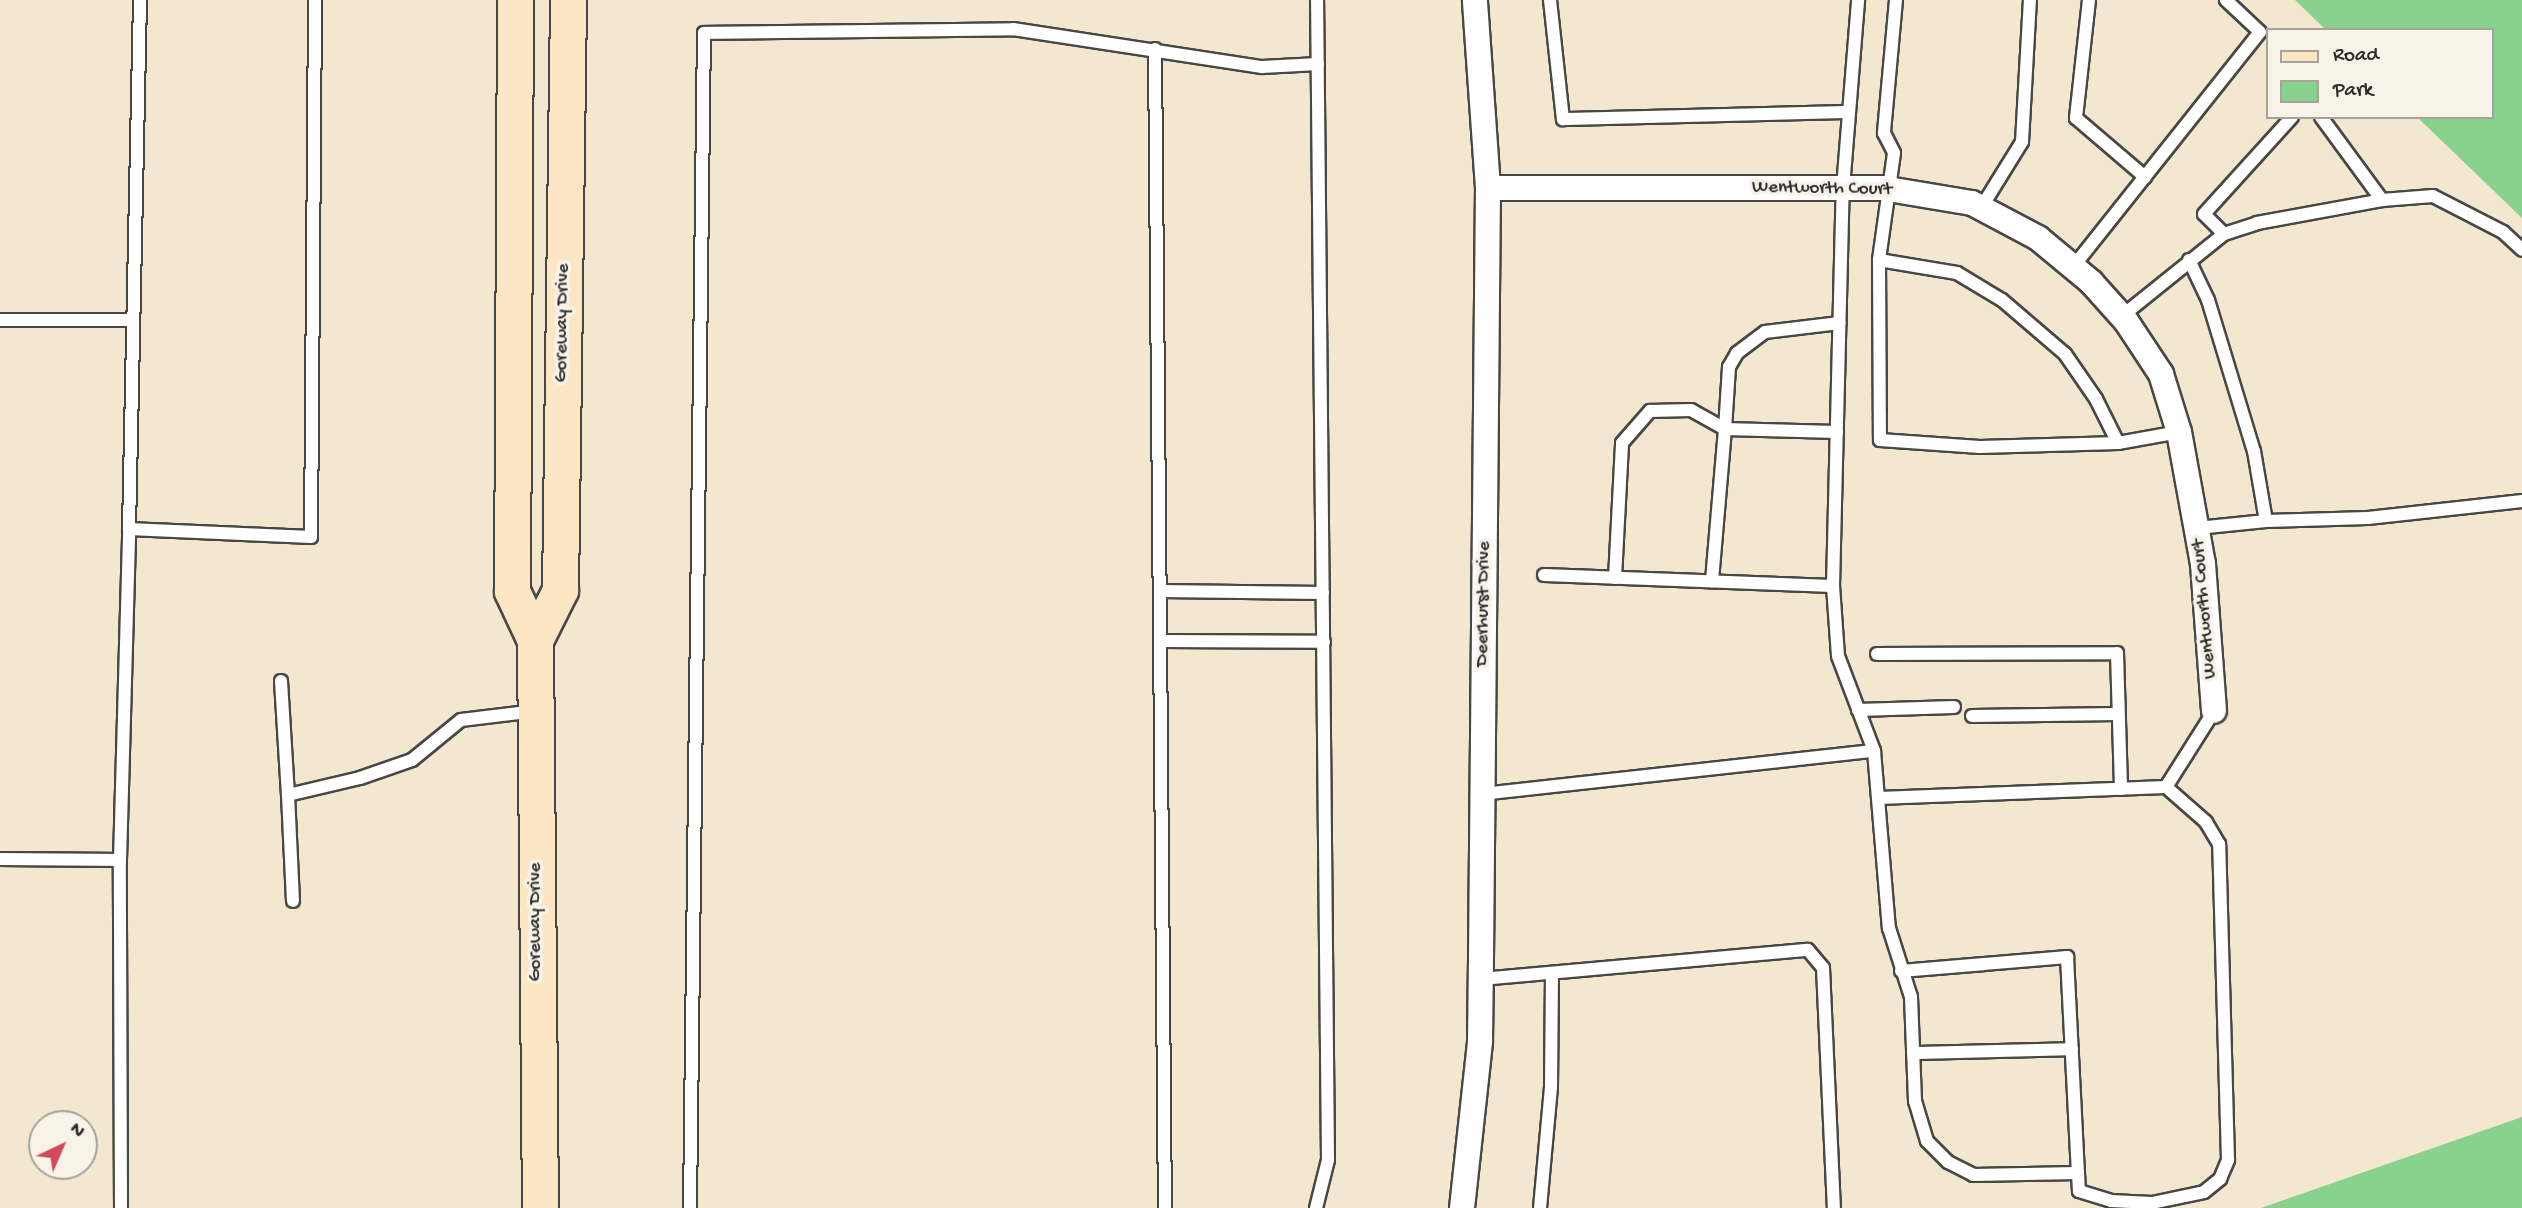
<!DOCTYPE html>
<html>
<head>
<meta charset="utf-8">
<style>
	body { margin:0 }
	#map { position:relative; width:2522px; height:1208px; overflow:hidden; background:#f3e7d0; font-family:"Gochi Hand",sans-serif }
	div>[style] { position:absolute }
	.green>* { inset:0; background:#89d28e }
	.roads { filter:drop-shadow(2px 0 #494744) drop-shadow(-2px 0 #494744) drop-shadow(0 2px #494744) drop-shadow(0 -2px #494744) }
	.service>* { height:12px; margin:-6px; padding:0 6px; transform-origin:6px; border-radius:6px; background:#fff }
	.minor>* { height:24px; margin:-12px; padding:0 12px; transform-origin:12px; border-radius:12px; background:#fff }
	.secondary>* { height:35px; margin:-17.5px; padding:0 17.5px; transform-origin:17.5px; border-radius:17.5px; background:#fce6c4 }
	span { translate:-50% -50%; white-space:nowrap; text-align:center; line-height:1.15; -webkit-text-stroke:7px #f7f3e8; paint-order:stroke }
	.street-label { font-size:19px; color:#2b2b2b }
	.legend { position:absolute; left:2266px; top:28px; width:228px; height:91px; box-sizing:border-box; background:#f7f3e8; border:2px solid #a5a39c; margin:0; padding:9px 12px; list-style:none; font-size:21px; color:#2b2b2b }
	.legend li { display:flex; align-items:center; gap:14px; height:35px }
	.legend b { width:35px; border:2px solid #a5a39c }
	.north { position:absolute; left:28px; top:1110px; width:70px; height:70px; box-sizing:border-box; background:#f7f3e8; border:2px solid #a5a39c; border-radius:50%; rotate:44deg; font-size:19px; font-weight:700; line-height:28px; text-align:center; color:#2b2b2b }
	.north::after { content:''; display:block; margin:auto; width:24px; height:32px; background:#d1495b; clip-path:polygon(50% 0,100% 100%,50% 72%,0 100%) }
</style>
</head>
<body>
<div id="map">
	<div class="green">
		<div style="clip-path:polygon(2295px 0,2522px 0,2522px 218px,2417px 117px,2492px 117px,2492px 30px,2326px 30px)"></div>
		<div style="clip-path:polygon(2522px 1117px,2522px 1208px,2261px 1208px)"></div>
	</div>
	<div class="roads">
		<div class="service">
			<div style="left:140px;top:0;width:529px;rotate:91.19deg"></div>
			<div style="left:129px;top:529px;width:182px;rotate:2.5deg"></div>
			<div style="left:311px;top:537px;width:537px;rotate:-89.57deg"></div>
			<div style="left:1550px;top:0;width:120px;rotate:83.8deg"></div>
			<div style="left:1563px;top:119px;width:286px;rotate:-1.4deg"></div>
			<div style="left:1896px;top:0;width:134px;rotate:95.2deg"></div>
			<div style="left:1884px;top:133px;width:22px;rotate:63deg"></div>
			<div style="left:1894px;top:153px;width:108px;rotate:98deg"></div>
			<div style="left:1879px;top:260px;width:79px;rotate:9.5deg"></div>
			<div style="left:1957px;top:273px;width:52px;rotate:31deg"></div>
			<div style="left:2002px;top:300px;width:83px;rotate:40.6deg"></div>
			<div style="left:2065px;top:354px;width:55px;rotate:55.4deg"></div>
			<div style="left:2096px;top:399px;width:49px;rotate:63.4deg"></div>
			<div style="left:2118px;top:443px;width:62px;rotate:-10.2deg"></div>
			<div style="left:2089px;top:0;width:119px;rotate:96.3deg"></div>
			<div style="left:2076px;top:118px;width:91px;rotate:40.5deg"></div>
			<div style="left:1155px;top:49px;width:1159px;rotate:89.51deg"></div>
			<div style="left:2321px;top:117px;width:103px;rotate:53.7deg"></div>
			<div style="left:1981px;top:208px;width:78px;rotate:-58.2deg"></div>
			<div style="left:2022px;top:142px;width:142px;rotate:-86.8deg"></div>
			<div style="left:2224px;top:234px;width:28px;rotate:-135deg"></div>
			<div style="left:2204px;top:214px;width:131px;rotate:-47.8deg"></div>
			<div style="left:1879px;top:260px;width:180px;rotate:89.7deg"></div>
			<div style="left:1880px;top:440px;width:100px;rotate:4deg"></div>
			<div style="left:1980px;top:447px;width:138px;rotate:-1.7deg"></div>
			<div style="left:2189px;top:260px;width:44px;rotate:64.6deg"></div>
			<div style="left:2208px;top:300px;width:158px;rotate:73.1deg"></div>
			<div style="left:2254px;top:451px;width:71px;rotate:80.3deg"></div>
			<div style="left:2266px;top:521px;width:69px;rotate:174.2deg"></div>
			<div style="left:2073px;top:267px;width:300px;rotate:-51.5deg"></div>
			<div style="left:2260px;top:32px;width:47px;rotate:-136.7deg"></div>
			<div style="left:2122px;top:316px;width:131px;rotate:-38.8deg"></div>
			<div style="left:2224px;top:234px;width:35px;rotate:-18deg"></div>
			<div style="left:2257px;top:223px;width:127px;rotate:-10.4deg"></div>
			<div style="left:2382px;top:200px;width:51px;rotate:-4.5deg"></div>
			<div style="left:2433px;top:196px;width:79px;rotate:27.2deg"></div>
			<div style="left:2503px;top:232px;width:26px;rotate:43deg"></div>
			<div style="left:0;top:320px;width:133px"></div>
			<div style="left:1837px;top:432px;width:112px;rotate:-178.5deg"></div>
			<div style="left:1725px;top:429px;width:62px;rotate:-86.3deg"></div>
			<div style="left:1729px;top:367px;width:16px;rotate:-60deg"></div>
			<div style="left:1737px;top:353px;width:35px;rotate:-37deg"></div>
			<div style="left:1765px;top:332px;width:75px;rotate:-6.9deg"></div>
			<div style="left:2266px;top:521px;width:102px;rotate:-1.7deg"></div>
			<div style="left:2368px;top:518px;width:155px;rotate:-6.3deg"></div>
			<div style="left:1544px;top:575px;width:289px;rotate:2.2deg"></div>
			<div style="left:1833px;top:586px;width:70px;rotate:85.9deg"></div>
			<div style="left:1838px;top:656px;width:102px;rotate:69.2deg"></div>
			<div style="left:1874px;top:751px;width:178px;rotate:85.2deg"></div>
			<div style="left:1889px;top:928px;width:72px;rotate:72.3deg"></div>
			<div style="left:1911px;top:997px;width:104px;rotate:87.8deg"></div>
			<div style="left:1915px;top:1101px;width:42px;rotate:73.3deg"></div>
			<div style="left:1927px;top:1141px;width:30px;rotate:45deg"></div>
			<div style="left:1948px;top:1162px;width:28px;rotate:27deg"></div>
			<div style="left:1973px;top:1175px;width:105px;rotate:-1.1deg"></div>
			<div style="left:2078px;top:1173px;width:18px;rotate:87deg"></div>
			<div style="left:2079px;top:1191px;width:34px;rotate:17deg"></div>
			<div style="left:2111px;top:1201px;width:41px;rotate:2.8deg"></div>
			<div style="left:2152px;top:1203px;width:53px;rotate:-11.9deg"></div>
			<div style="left:2204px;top:1192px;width:21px;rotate:-39deg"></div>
			<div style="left:2220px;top:1179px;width:21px;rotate:-67deg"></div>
			<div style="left:2228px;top:1160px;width:316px;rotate:-91.6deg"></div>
			<div style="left:2219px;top:844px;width:26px;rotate:-121deg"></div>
			<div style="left:2206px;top:822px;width:53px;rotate:-138.8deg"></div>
			<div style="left:2166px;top:787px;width:90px;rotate:-57.7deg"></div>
			<div style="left:1615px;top:578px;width:135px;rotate:-87deg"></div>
			<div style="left:1622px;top:443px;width:43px;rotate:-48.8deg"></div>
			<div style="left:1650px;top:411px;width:41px;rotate:-1.4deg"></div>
			<div style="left:1691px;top:410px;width:39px;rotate:29deg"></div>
			<div style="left:1725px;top:429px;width:153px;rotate:94.9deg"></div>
			<div style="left:1833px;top:586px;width:398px;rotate:-88.6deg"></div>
			<div style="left:1843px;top:188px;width:189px;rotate:-85.4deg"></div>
			<div style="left:1160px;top:591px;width:163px;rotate:0.7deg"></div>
			<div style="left:1160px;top:641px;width:164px;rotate:0.3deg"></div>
			<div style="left:1877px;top:654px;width:240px;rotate:-0.2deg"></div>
			<div style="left:2117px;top:653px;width:136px;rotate:88.3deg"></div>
			<div style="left:281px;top:681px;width:114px;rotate:86.5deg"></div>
			<div style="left:288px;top:795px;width:74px;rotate:-13.3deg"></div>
			<div style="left:360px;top:778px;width:55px;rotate:-19.1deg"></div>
			<div style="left:412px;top:760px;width:63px;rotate:-39.2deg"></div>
			<div style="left:461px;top:720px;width:75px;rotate:-6.9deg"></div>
			<div style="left:1858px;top:710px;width:96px;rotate:-1.8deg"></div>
			<div style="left:1972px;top:716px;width:146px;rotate:-0.8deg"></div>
			<div style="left:1482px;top:794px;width:394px;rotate:-6.3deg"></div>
			<div style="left:288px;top:795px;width:106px;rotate:87.3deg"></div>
			<div style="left:1878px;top:798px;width:288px;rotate:-2.2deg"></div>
			<div style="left:0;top:859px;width:120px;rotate:0.5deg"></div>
			<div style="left:1901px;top:971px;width:167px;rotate:-4.8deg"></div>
			<div style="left:2067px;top:957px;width:216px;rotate:87.1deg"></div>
			<div style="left:1481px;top:979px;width:328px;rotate:-5.1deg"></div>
			<div style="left:1808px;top:950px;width:23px;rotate:50deg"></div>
			<div style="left:1823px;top:968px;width:240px;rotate:87.4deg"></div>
			<div style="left:1913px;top:1053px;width:159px;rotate:-1.4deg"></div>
			<div style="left:121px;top:1208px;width:348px;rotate:-90.2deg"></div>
			<div style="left:120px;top:860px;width:331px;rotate:-88.4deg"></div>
			<div style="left:690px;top:1208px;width:1175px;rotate:-89.32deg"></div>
			<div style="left:704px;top:33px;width:309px;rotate:-0.7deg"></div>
			<div style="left:1013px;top:29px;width:252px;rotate:8.7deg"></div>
			<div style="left:1262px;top:67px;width:56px;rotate:-3.1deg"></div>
			<div style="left:1316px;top:1208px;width:49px;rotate:-76deg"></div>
			<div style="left:1328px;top:1160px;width:1160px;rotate:-90.54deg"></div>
			<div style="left:1540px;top:1208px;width:121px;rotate:-84.8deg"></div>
			<div style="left:1551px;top:1087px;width:112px;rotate:-89.5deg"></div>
		</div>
		<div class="minor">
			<div style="left:1488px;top:188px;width:394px"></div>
			<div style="left:1882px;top:188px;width:91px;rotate:9.5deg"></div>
			<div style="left:1972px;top:203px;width:75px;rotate:27.9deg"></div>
			<div style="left:2038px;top:238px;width:69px;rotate:39.7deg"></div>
			<div style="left:2091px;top:282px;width:52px;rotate:48.1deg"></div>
			<div style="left:2126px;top:321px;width:64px;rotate:56.6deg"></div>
			<div style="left:2161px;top:374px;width:61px;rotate:72.8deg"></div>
			<div style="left:2179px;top:432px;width:134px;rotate:79.7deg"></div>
			<div style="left:2203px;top:564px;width:147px;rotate:85.7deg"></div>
			<div style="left:1462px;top:1208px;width:168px;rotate:-83.8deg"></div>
			<div style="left:1480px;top:1041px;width:83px;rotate:-89.3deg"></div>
			<div style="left:1481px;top:958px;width:770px;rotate:-89.48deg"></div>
			<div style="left:1488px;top:188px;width:188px;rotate:-94deg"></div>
		</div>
		<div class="secondary">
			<div style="left:515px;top:0;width:591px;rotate:90.29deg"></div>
			<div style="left:512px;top:591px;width:54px;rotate:64.9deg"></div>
			<div style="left:535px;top:640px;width:568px;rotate:89.5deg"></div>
			<div style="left:535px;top:640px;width:56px;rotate:-63.4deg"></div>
			<div style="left:560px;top:590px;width:590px;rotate:-89.22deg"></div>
		</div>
	</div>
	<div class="street-label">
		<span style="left:1822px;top:189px;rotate:1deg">Wentworth Court</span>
		<span style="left:563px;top:323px;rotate:-89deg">Goreway Drive</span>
		<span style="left:1484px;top:604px;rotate:-89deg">Deerhurst Drive</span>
		<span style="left:2205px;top:609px;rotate:-95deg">Wentworth Court</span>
		<span style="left:536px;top:922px;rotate:-90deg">Goreway Drive</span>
	</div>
	<ul class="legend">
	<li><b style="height:9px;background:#fce6c4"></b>Road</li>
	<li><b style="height:19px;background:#89d28e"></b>Park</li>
	</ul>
	<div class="north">N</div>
</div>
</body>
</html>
